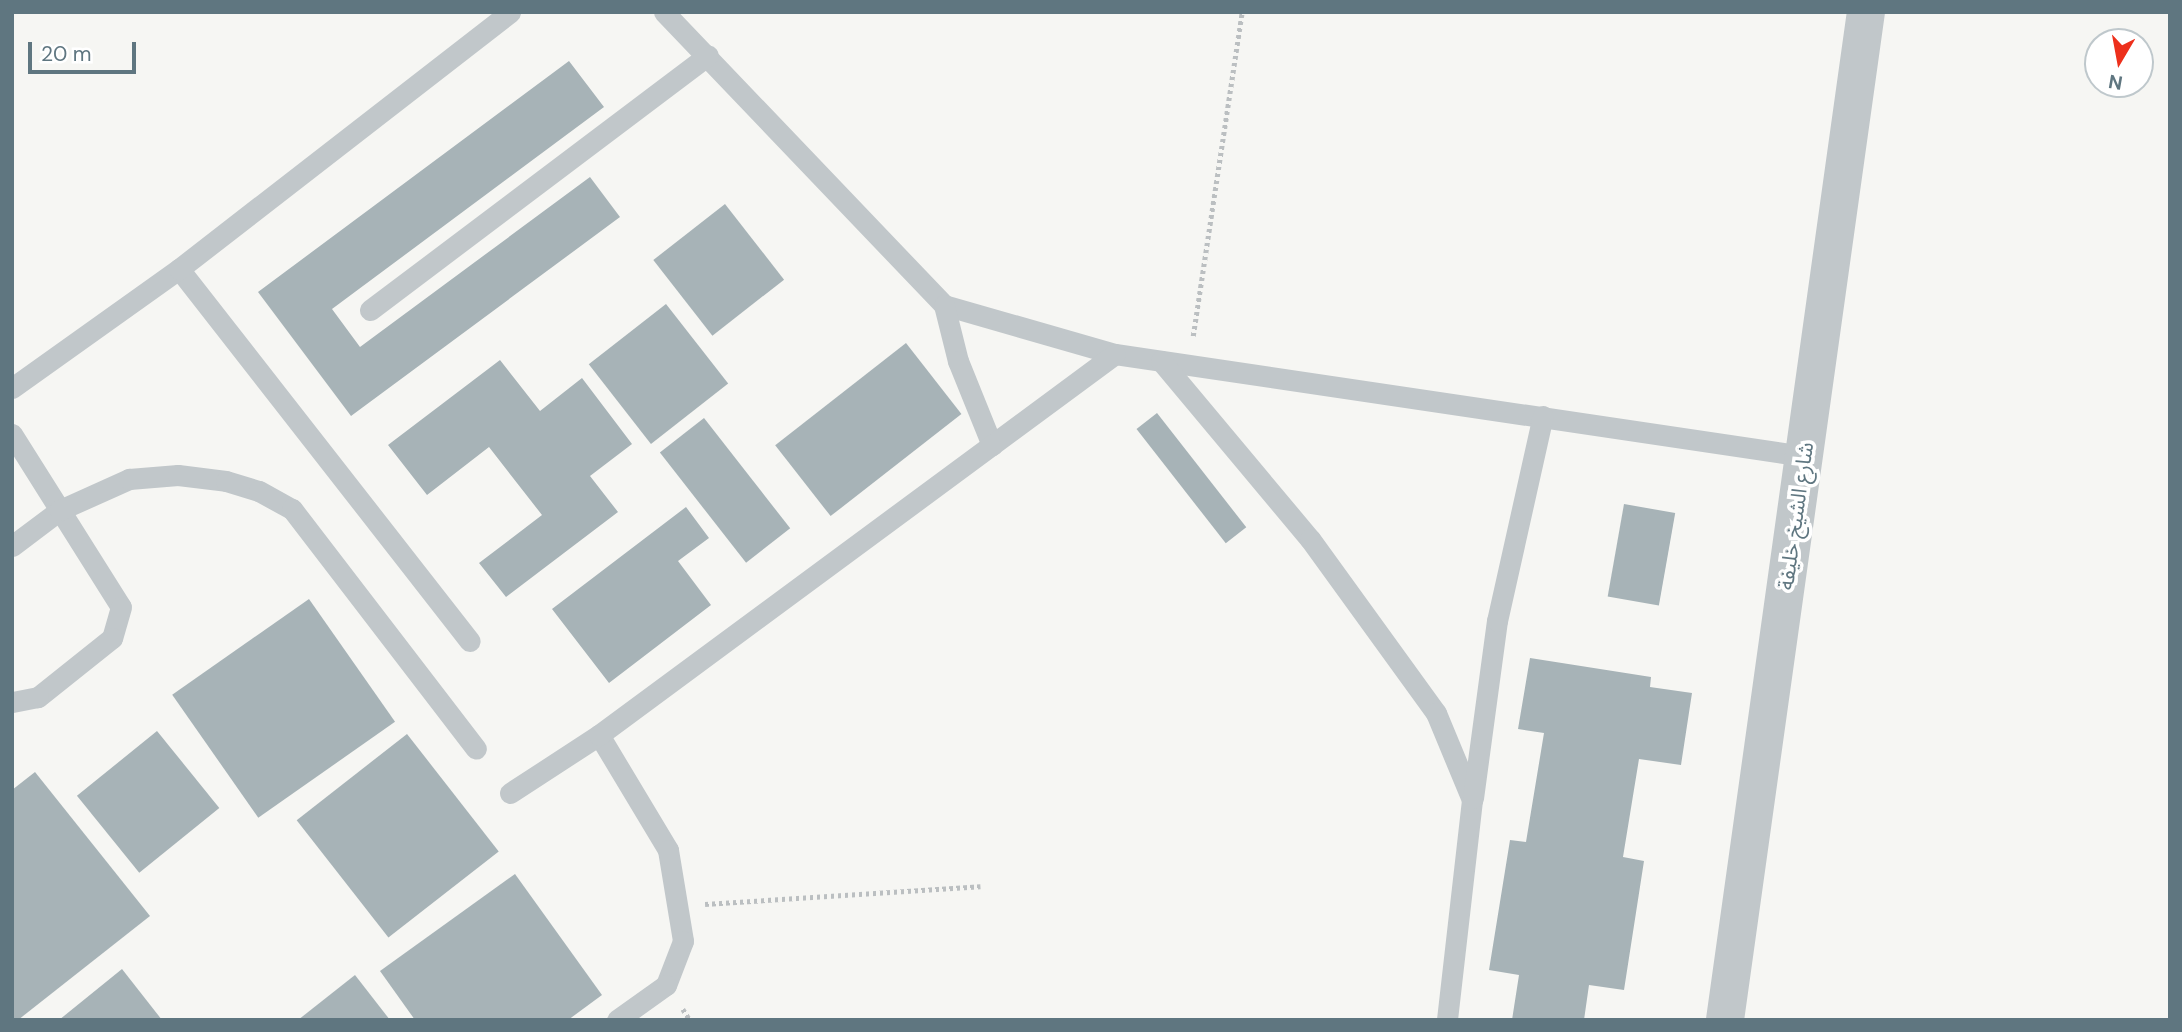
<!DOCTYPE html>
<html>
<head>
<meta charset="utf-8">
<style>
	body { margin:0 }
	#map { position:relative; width:2182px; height:1032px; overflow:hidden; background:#f6f6f3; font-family:"DM Sans","Noto Sans Arabic",sans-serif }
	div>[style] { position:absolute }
	.building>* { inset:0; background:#a7b3b7; transform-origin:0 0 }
	.path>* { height:4.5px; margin-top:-2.25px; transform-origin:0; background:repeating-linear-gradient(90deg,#bbbfc1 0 3.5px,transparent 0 7px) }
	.lane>* { height:21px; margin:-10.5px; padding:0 10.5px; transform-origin:10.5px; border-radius:10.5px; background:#c1c7ca }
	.street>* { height:38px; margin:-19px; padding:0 19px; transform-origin:19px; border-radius:19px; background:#c1c7ca }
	span { translate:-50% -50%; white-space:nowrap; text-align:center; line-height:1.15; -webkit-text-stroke:7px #fff; paint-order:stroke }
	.street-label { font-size:21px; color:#5f7680 }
	.frame { position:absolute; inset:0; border:14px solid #5f7680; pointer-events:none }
	.north { position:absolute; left:2084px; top:28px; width:70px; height:70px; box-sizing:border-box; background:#fff; border:2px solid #bfc8cc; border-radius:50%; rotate:190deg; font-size:19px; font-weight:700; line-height:28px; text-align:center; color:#5f7680 }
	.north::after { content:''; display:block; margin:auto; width:24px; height:32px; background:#ed301c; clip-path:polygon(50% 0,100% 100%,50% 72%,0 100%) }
	.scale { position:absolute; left:28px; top:42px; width:108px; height:32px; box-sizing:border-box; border:4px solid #5f7680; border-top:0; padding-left:9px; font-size:21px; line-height:24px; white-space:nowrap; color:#5f7680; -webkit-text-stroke:5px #fff; paint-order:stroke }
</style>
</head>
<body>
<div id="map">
	<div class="building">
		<div style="clip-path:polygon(569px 61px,604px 107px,332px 309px,360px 347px,590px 177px,620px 217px,351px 416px,258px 292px)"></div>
		<div style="left:725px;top:204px;width:96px;height:91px;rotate:52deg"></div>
		<div style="left:666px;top:304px;width:101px;height:98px;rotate:52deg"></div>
		<div style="left:906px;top:343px;width:90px;height:166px;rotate:52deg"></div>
		<div style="clip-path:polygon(500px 360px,540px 411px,582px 378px,632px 444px,590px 476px,618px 512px,506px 597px,479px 563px,542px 515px,489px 447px,427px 495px,388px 445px)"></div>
		<div style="left:1157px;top:413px;width:145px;height:26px;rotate:52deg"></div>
		<div style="left:704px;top:418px;width:140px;height:56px;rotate:52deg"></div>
		<div style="left:1624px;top:504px;width:52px;height:94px;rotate:10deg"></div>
		<div style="clip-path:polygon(686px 507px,709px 538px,678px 561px,711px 605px,609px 683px,552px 609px)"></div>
		<div style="left:309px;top:599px;width:150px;height:167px;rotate:55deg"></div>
		<div style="clip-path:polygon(1530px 658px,1651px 677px,1650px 687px,1692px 693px,1681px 765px,1639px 759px,1623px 857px,1644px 861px,1624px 990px,1589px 985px,1584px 1020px,1512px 1020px,1519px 975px,1489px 970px,1510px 840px,1526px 842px,1544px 733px,1518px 729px)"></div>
		<div style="left:157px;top:731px;width:99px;height:103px;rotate:51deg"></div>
		<div style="left:407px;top:734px;width:149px;height:140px;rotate:52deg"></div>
		<div style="clip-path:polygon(35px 772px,150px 916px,18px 1020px,12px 1020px,12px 790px)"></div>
		<div style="clip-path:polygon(515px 874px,602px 995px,568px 1020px,415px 1020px,380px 971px)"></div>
		<div style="clip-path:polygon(122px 969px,162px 1020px,59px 1020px)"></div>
		<div style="clip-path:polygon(355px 975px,390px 1020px,298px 1020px)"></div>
	</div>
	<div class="path">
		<div style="left:1193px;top:336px;width:328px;rotate:-81.4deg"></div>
		<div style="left:705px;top:904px;width:276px;rotate:-3.7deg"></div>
		<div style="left:683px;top:1009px;width:13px;rotate:58deg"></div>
	</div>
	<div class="lane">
		<div style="left:664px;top:12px;width:405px;rotate:46.3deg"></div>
		<div style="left:944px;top:305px;width:178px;rotate:16deg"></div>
		<div style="left:1115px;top:354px;width:697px;rotate:8.42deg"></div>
		<div style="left:179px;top:269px;width:472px;rotate:52deg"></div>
		<div style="left:944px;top:305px;width:58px;rotate:76deg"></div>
		<div style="left:958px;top:361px;width:91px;rotate:68deg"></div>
		<div style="left:370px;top:310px;width:423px;rotate:-37deg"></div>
		<div style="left:1161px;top:361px;width:232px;rotate:50.1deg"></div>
		<div style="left:1310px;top:539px;width:215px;rotate:54.1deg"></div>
		<div style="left:1436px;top:713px;width:94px;rotate:67.5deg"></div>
		<div style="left:1472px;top:800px;width:221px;rotate:96.5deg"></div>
		<div style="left:12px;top:388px;width:205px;rotate:-35.5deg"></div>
		<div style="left:179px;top:269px;width:419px;rotate:-37.8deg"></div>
		<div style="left:12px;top:434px;width:204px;rotate:57.8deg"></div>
		<div style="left:121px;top:607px;width:32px;rotate:106deg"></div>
		<div style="left:112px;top:638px;width:95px;rotate:141.4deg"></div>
		<div style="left:38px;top:697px;width:26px;rotate:169deg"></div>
		<div style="left:12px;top:546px;width:60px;rotate:-36.9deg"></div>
		<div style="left:60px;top:510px;width:76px;rotate:-24.2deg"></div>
		<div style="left:129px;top:479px;width:49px;rotate:-4.7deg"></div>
		<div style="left:178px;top:475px;width:48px;rotate:7.1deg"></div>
		<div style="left:226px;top:481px;width:34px;rotate:17deg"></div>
		<div style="left:259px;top:491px;width:38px;rotate:29deg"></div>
		<div style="left:292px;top:509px;width:302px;rotate:52.5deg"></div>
		<div style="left:599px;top:735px;width:134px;rotate:59deg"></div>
		<div style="left:668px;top:850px;width:92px;rotate:80.6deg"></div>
		<div style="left:683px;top:941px;width:47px;rotate:111.1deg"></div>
		<div style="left:666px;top:985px;width:60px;rotate:144.5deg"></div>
		<div style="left:510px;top:793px;width:106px;rotate:-33.1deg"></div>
		<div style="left:599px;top:735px;width:641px;rotate:-36.44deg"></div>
		<div style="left:1473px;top:798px;width:179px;rotate:-82.3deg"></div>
		<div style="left:1497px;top:621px;width:210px;rotate:-77.4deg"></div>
	</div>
	<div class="street">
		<div style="left:1725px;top:1020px;width:1018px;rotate:-82.04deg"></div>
	</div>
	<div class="street-label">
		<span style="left:1796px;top:516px;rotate:-82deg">شارع الشيخ خليفة</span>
	</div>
	<div class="frame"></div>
	<div class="north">N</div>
	<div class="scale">20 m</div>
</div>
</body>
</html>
